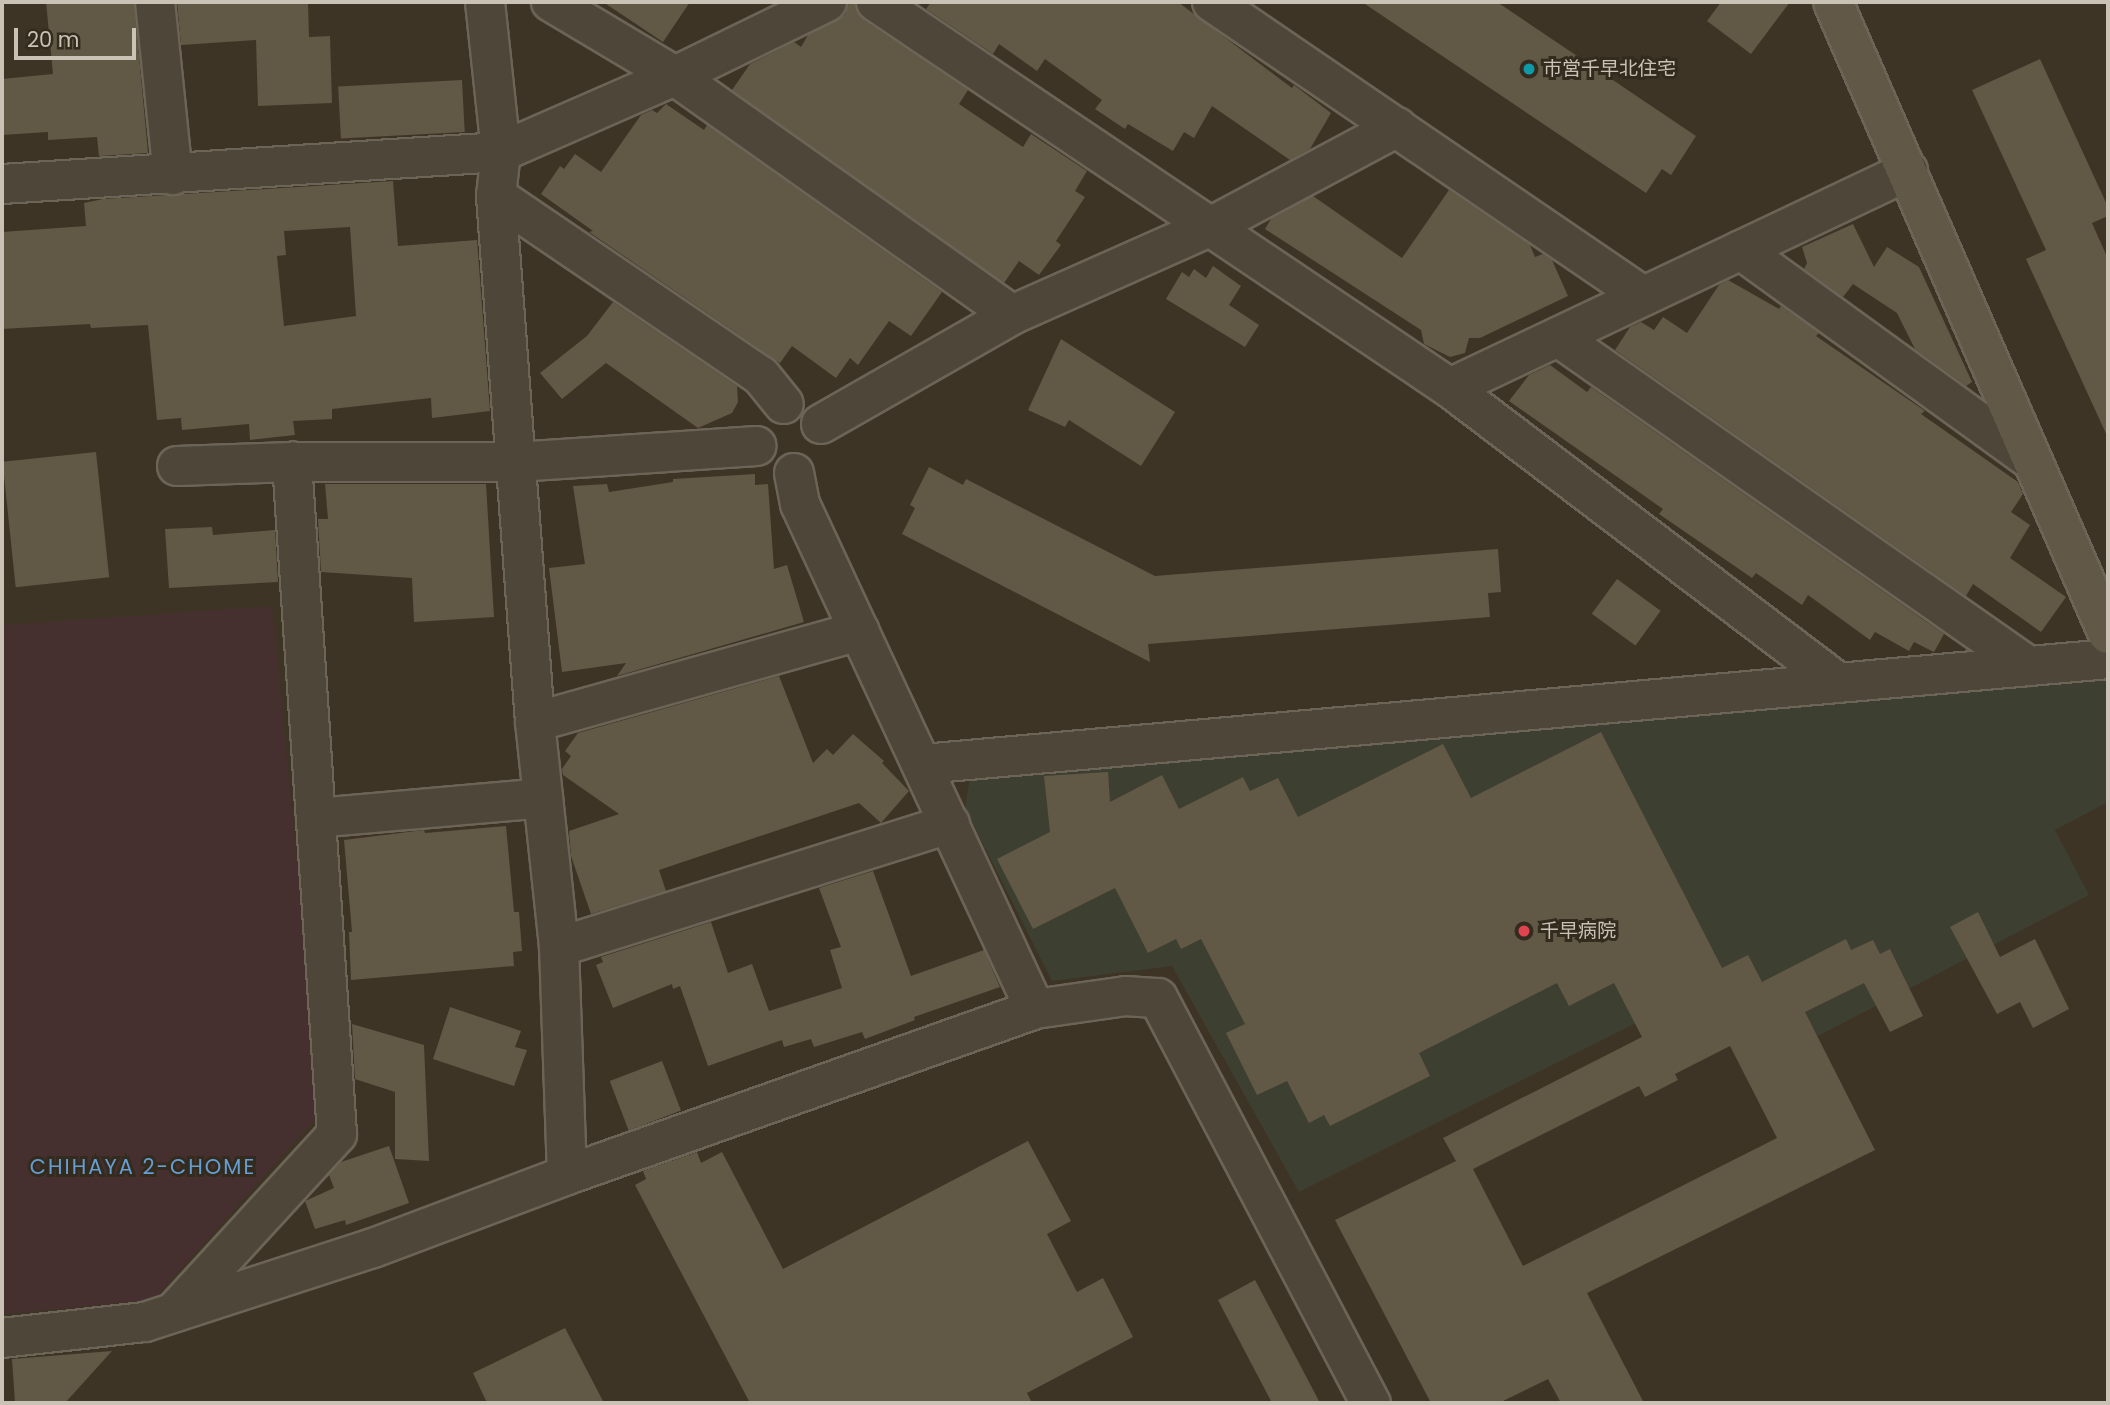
<!DOCTYPE html>
<html>
<head>
<meta charset="utf-8">
<style>
	body { margin:0 }
	#map { position:relative; width:2110px; height:1405px; overflow:hidden; background:#3e3425; font-family:Poppins,"Noto Sans JP",sans-serif }
	div>[style] { position:absolute }
	.medical>* { inset:0; background:#3d3f31 }
	.green>* { inset:0; background:#46302f }
	.building>* { inset:0; background:#625846; transform-origin:0 0 }
	.roads { filter:drop-shadow(2px 0 #6c6457) drop-shadow(-2px 0 #6c6457) drop-shadow(0 2px #6c6457) drop-shadow(0 -2px #6c6457) }
	.street>* { height:38px; margin:-19px; padding:0 19px; transform-origin:19px; border-radius:19px; background:#4e4639 }
	.secondary>* { height:38px; margin:-19px; padding:0 19px; transform-origin:19px; border-radius:19px; background:#615847 }
	.dots>* { width:19px; height:19px; translate:-50% -50%; box-sizing:border-box; border:4px solid #332b1e; border-radius:50% }
	span { translate:-50% -50%; white-space:nowrap; text-align:center; line-height:1.15; -webkit-text-stroke:6px #332b1e; paint-order:stroke }
	.poi-label { font-size:19px; color:#c9c2b5 }
	.left { translate:0 -50%; text-align:left }
	.neighbourhood-label { font-size:21px; color:#679ed2; letter-spacing:2px }
	.frame { position:absolute; inset:0; border:4px solid #c9c2b5; pointer-events:none }
	.scale { position:absolute; left:14px; top:28px; width:122px; height:32px; box-sizing:border-box; border:4px solid #c9c2b5; border-top:0; padding-left:9px; font-size:21px; line-height:24px; white-space:nowrap; color:#c9c2b5; -webkit-text-stroke:5px #332b1e; paint-order:stroke }
</style>
</head>
<body>
<div id="map">
	<div class="medical">
		<div style="clip-path:polygon(2108px 678px,2108px 802px,2055px 830px,2089px 895px,1747px 1073px,1700px 991px,1299px 1192px,1172px 966px,1052px 981px,965px 808px,970px 777px)"></div>
	</div>
	<div class="green">
		<div style="clip-path:polygon(272px 606px,321px 1112px,153px 1300px,2px 1314px,2px 625px)"></div>
	</div>
	<div class="building">
		<div style="clip-path:polygon(46px 2px,134px 2px,148px 153px,99px 156px,97px 137px,48px 140px,48px 132px,2px 135px,2px 79px,53px 74px)"></div>
		<div style="clip-path:polygon(177px 2px,308px 2px,309px 37px,330px 36px,332px 103px,258px 106px,256px 40px,181px 45px)"></div>
		<div style="clip-path:polygon(603px 2px,690px 2px,663px 42px)"></div>
		<div style="clip-path:polygon(849px 2px,855px 4px,864px 20px,968px 90px,959px 104px,1023px 147px,1031px 134px,1087px 171px,1075px 191px,1085px 197px,1056px 241px,1061px 245px,1039px 275px,1019px 261px,1004px 283px,732px 90px,750px 64px,794px 42px,801px 47px,808px 35px,845px 15px)"></div>
		<div style="clip-path:polygon(931px 2px,1178px 2px,1292px 88px,1294px 85px,1331px 113px,1310px 149px,1290px 160px,1212px 106px,1194px 138px,1184px 132px,1173px 151px,1128px 124px,1125px 129px,1095px 109px,1102px 100px,1045px 59px,1037px 71px,999px 44px,993px 54px,926px 9px)"></div>
		<div style="clip-path:polygon(1362px 2px,1497px 2px,1696px 136px,1671px 175px,1662px 169px,1646px 193px)"></div>
		<div style="clip-path:polygon(1721px 2px,1790px 2px,1751px 54px,1707px 21px)"></div>
		<div style="clip-path:polygon(2040px 59px,2108px 207px,2108px 216px,2092px 223px,2108px 259px,2108px 438px,2026px 259px,2046px 250px,1972px 90px)"></div>
		<div style="left:462px;top:80px;width:52px;height:124px;rotate:87deg"></div>
		<div style="clip-path:polygon(666px 104px,704px 130px,707px 125px,942px 292px,911px 336px,889px 321px,858px 365px,850px 358px,836px 378px,792px 346px,780px 363px,589px 232px,593px 231px,541px 194px,560px 166px,564px 169px,575px 154px,601px 172px,641px 115px,652px 110px,657px 113px)"></div>
		<div style="clip-path:polygon(evenodd,393px 181px,398px 246px,477px 240px,490px 411px,432px 418px,431px 398px,332px 409px,332px 419px,293px 421px,295px 435px,250px 440px,249px 424px,182px 430px,181px 418px,157px 420px,148px 325px,91px 328px,90px 324px,2px 329px,2px 232px,86px 226px,84px 203px,103px 199px,393px 181px,350px 227px,356px 316px,284px 326px,277px 256px,286px 255px,284px 231px,350px 227px)"></div>
		<div style="clip-path:polygon(1449px 190px,1530px 245px,1535px 257px,1543px 254px,1552px 260px,1568px 296px,1480px 338px,1469px 338px,1465px 353px,1450px 357px,1424px 344px,1421px 330px,1265px 229px,1271px 219px,1313px 196px,1402px 258px)"></div>
		<div style="clip-path:polygon(1853px 224px,1874px 267px,1887px 247px,1919px 267px,1972px 382px,1966px 386px,1915px 349px,1897px 313px,1853px 284px,1843px 297px,1804px 269px,1807px 263px,1802px 247px)"></div>
		<div style="clip-path:polygon(1213px 266px,1241px 286px,1229px 305px,1259px 325px,1245px 347px,1166px 299px,1182px 272px,1189px 277px,1194px 269px,1206px 278px)"></div>
		<div style="clip-path:polygon(1728px 280px,1779px 309px,1781px 306px,1819px 333px,1816px 336px,1925px 411px,1921px 414px,2018px 482px,2023px 494px,2011px 512px,2030px 525px,2010px 558px,2066px 597px,2041px 632px,1973px 584px,1966px 596px,1615px 350px,1630px 327px,1641px 322px,1654px 330px,1663px 317px,1687px 333px,1719px 285px)"></div>
		<div style="clip-path:polygon(613px 302px,737px 386px,738px 402px,732px 413px,698px 428px,606px 363px,562px 399px,540px 373px,587px 336px)"></div>
		<div style="clip-path:polygon(1061px 339px,1175px 412px,1141px 466px,1069px 420px,1065px 427px,1028px 410px)"></div>
		<div style="clip-path:polygon(1550px 365px,1587px 392px,1591px 387px,1944px 634px,1934px 652px,1914px 642px,1909px 651px,1875px 632px,1870px 640px,1808px 595px,1802px 605px,1756px 573px,1752px 578px,1659px 514px,1663px 509px,1509px 401px,1529px 375px)"></div>
		<div style="left:96px;top:452px;width:126px;height:94px;rotate:84deg"></div>
		<div style="clip-path:polygon(929px 467px,963px 485px,966px 479px,1155px 576px,1498px 549px,1501px 592px,1488px 593px,1490px 617px,1148px 644px,1150px 662px,902px 534px,915px 508px,910px 505px)"></div>
		<div style="clip-path:polygon(755px 474px,755px 485px,768px 484px,774px 569px,787px 565px,804px 622px,617px 676px,626px 663px,562px 672px,549px 568px,585px 564px,573px 486px,607px 484px,609px 492px,673px 482px,673px 479px)"></div>
		<div style="clip-path:polygon(325px 484px,486px 484px,494px 617px,414px 622px,412px 578px,321px 572px,318px 519px,328px 519px)"></div>
		<div style="clip-path:polygon(212px 527px,213px 535px,275px 530px,278px 582px,169px 588px,165px 529px)"></div>
		<div style="left:1617px;top:579px;width:54px;height:43px;rotate:36deg"></div>
		<div style="clip-path:polygon(779px 676px,813px 763px,827px 749px,833px 755px,853px 734px,884px 761px,882px 763px,909px 791px,881px 823px,859px 803px,659px 870px,666px 891px,591px 914px,571px 856px,569px 831px,619px 814px,563px 775px,562px 769px,571px 756px,565px 751px,578px 733px)"></div>
		<div style="clip-path:polygon(evenodd,1601px 732px,1722px 968px,1748px 955px,1762px 982px,1846px 939px,1851px 950px,1873px 940px,1880px 954px,1890px 949px,1923px 1016px,1890px 1032px,1864px 983px,1805px 1012px,1875px 1150px,1587px 1293px,1644px 1403px,1561px 1403px,1548px 1379px,1499px 1403px,1431px 1403px,1335px 1220px,1456px 1161px,1443px 1138px,1642px 1037px,1614px 983px,1569px 1006px,1557px 983px,1419px 1053px,1430px 1076px,1330px 1126px,1324px 1115px,1309px 1123px,1287px 1081px,1257px 1095px,1226px 1033px,1245px 1024px,1201px 939px,1181px 949px,1176px 939px,1148px 953px,1115px 888px,1033px 929px,997px 859px,1050px 832px,1044px 776px,1108px 772px,1110px 802px,1162px 775px,1179px 809px,1243px 777px,1250px 791px,1278px 778px,1298px 817px,1443px 744px,1471px 798px,1601px 732px,1730px 1046px,1777px 1138px,1523px 1266px,1473px 1169px,1639px 1086px,1645px 1097px,1678px 1080px,1675px 1074px,1730px 1046px)"></div>
		<div style="clip-path:polygon(506px 826px,514px 912px,519px 912px,522px 951px,513px 952px,514px 966px,351px 980px,349px 932px,352px 932px,344px 840px,424px 830px,425px 833px)"></div>
		<div style="clip-path:polygon(873px 871px,911px 976px,984px 950px,1000px 987px,914px 1017px,915px 1020px,865px 1039px,862px 1032px,814px 1047px,811px 1039px,784px 1047px,782px 1040px,708px 1066px,680px 986px,673px 989px,672px 984px,613px 1008px,596px 965px,603px 962px,601px 957px,711px 922px,728px 973px,752px 964px,769px 1011px,842px 988px,830px 950px,841px 947px,819px 888px)"></div>
		<div style="clip-path:polygon(1978px 912px,2000px 957px,2035px 939px,2069px 1009px,2033px 1028px,2020px 1002px,1997px 1014px,1950px 927px)"></div>
		<div style="clip-path:polygon(450px 1007px,521px 1031px,515px 1047px,527px 1050px,514px 1086px,433px 1059px)"></div>
		<div style="clip-path:polygon(352px 1024px,424px 1045px,429px 1161px,395px 1159px,395px 1092px,355px 1079px)"></div>
		<div style="left:662px;top:1061px;width:53px;height:56px;rotate:69deg"></div>
		<div style="clip-path:polygon(1028px 1141px,1071px 1221px,1047px 1234px,1077px 1292px,1103px 1278px,1133px 1337px,1027px 1393px,1032px 1403px,750px 1403px,635px 1185px,646px 1179px,643px 1171px,697px 1152px,701px 1163px,722px 1152px,783px 1269px)"></div>
		<div style="clip-path:polygon(389px 1146px,409px 1203px,346px 1225px,345px 1220px,315px 1229px,305px 1201px,334px 1188px,329px 1175px,341px 1162px)"></div>
		<div style="clip-path:polygon(1255px 1280px,1299px 1363px,1320px 1403px,1272px 1403px,1218px 1300px)"></div>
		<div style="clip-path:polygon(565px 1328px,604px 1403px,487px 1403px,473px 1373px)"></div>
		<div style="clip-path:polygon(112px 1351px,65px 1403px,15px 1403px,12px 1359px)"></div>
	</div>
	<div class="roads">
		<div class="street">
			<div style="left:155px;top:2px;width:174px;rotate:84.1deg"></div>
			<div style="left:485px;top:2px;width:151px;rotate:83.9deg"></div>
			<div style="left:501px;top:152px;width:44px;rotate:96.5deg"></div>
			<div style="left:496px;top:196px;width:527px;rotate:85.76deg"></div>
			<div style="left:535px;top:722px;width:226px;rotate:83.9deg"></div>
			<div style="left:559px;top:947px;width:228px;rotate:88deg"></div>
			<div style="left:551px;top:2px;width:144px;rotate:30.8deg"></div>
			<div style="left:675px;top:76px;width:413px;rotate:35.3deg"></div>
			<div style="left:876px;top:2px;width:692px;rotate:33.92deg"></div>
			<div style="left:1450px;top:388px;width:487px;rotate:37.2deg"></div>
			<div style="left:1212px;top:2px;width:522px;rotate:34.3deg"></div>
			<div style="left:2px;top:184px;width:500px;rotate:-3.67deg"></div>
			<div style="left:501px;top:152px;width:190px;rotate:-23.6deg"></div>
			<div style="left:675px;top:76px;width:169px;rotate:-26deg"></div>
			<div style="left:496px;top:196px;width:320px;rotate:34.2deg"></div>
			<div style="left:761px;top:376px;width:36px;rotate:51deg"></div>
			<div style="left:1741px;top:250px;width:360px;rotate:35.9deg"></div>
			<div style="left:1558px;top:337px;width:574px;rotate:34.99deg"></div>
			<div style="left:1450px;top:388px;width:507px;rotate:-25.35deg"></div>
			<div style="left:821px;top:424px;width:220px;rotate:-29.7deg"></div>
			<div style="left:1012px;top:315px;width:217px;rotate:-24deg"></div>
			<div style="left:1210px;top:227px;width:212px;rotate:-28.1deg"></div>
			<div style="left:177px;top:466px;width:115px;rotate:-2deg"></div>
			<div style="left:292px;top:462px;width:224px"></div>
			<div style="left:516px;top:462px;width:241px;rotate:-3.8deg"></div>
			<div style="left:794px;top:473px;width:32px;rotate:79deg"></div>
			<div style="left:800px;top:504px;width:557px;rotate:65.05deg"></div>
			<div style="left:535px;top:722px;width:337px;rotate:-15.7deg"></div>
			<div style="left:923px;top:764px;width:1190px;rotate:-5.06deg"></div>
			<div style="left:316px;top:818px;width:228px;rotate:-5deg"></div>
			<div style="left:559px;top:947px;width:410px;rotate:-17.5deg"></div>
			<div style="left:174px;top:1312px;width:241px;rotate:-47.5deg"></div>
			<div style="left:337px;top:1134px;width:674px;rotate:-93.83deg"></div>
			<div style="left:2px;top:1338px;width:144px;rotate:-6.4deg"></div>
			<div style="left:145px;top:1322px;width:240px;rotate:-18deg"></div>
			<div style="left:373px;top:1248px;width:207px;rotate:-20.6deg"></div>
			<div style="left:567px;top:1175px;width:497px;rotate:-19.5deg"></div>
			<div style="left:1035px;top:1009px;width:92px;rotate:-8.1deg"></div>
			<div style="left:1126px;top:996px;width:32px;rotate:4deg"></div>
			<div style="left:1158px;top:998px;width:458px;rotate:62.3deg"></div>
		</div>
		<div class="secondary">
			<div style="left:1833px;top:2px;width:689px;rotate:66.48deg"></div>
		</div>
	</div>
	<div class="dots">
		<div style="left:1529px;top:69px;background:#0f9aa8"></div>
		<div style="left:1524px;top:931px;background:#e0444e"></div>
	</div>
	<div class="poi-label">
		<span class="left" style="left:1543px;top:69px">市営千早北住宅</span>
		<span class="left" style="left:1540px;top:931px">千早病院</span>
	</div>
	<div class="neighbourhood-label">
		<span style="left:143px;top:1167px">CHIHAYA 2-CHOME</span>
	</div>
	<div class="frame"></div>
	<div class="scale">20 m</div>
</div>
</body>
</html>
